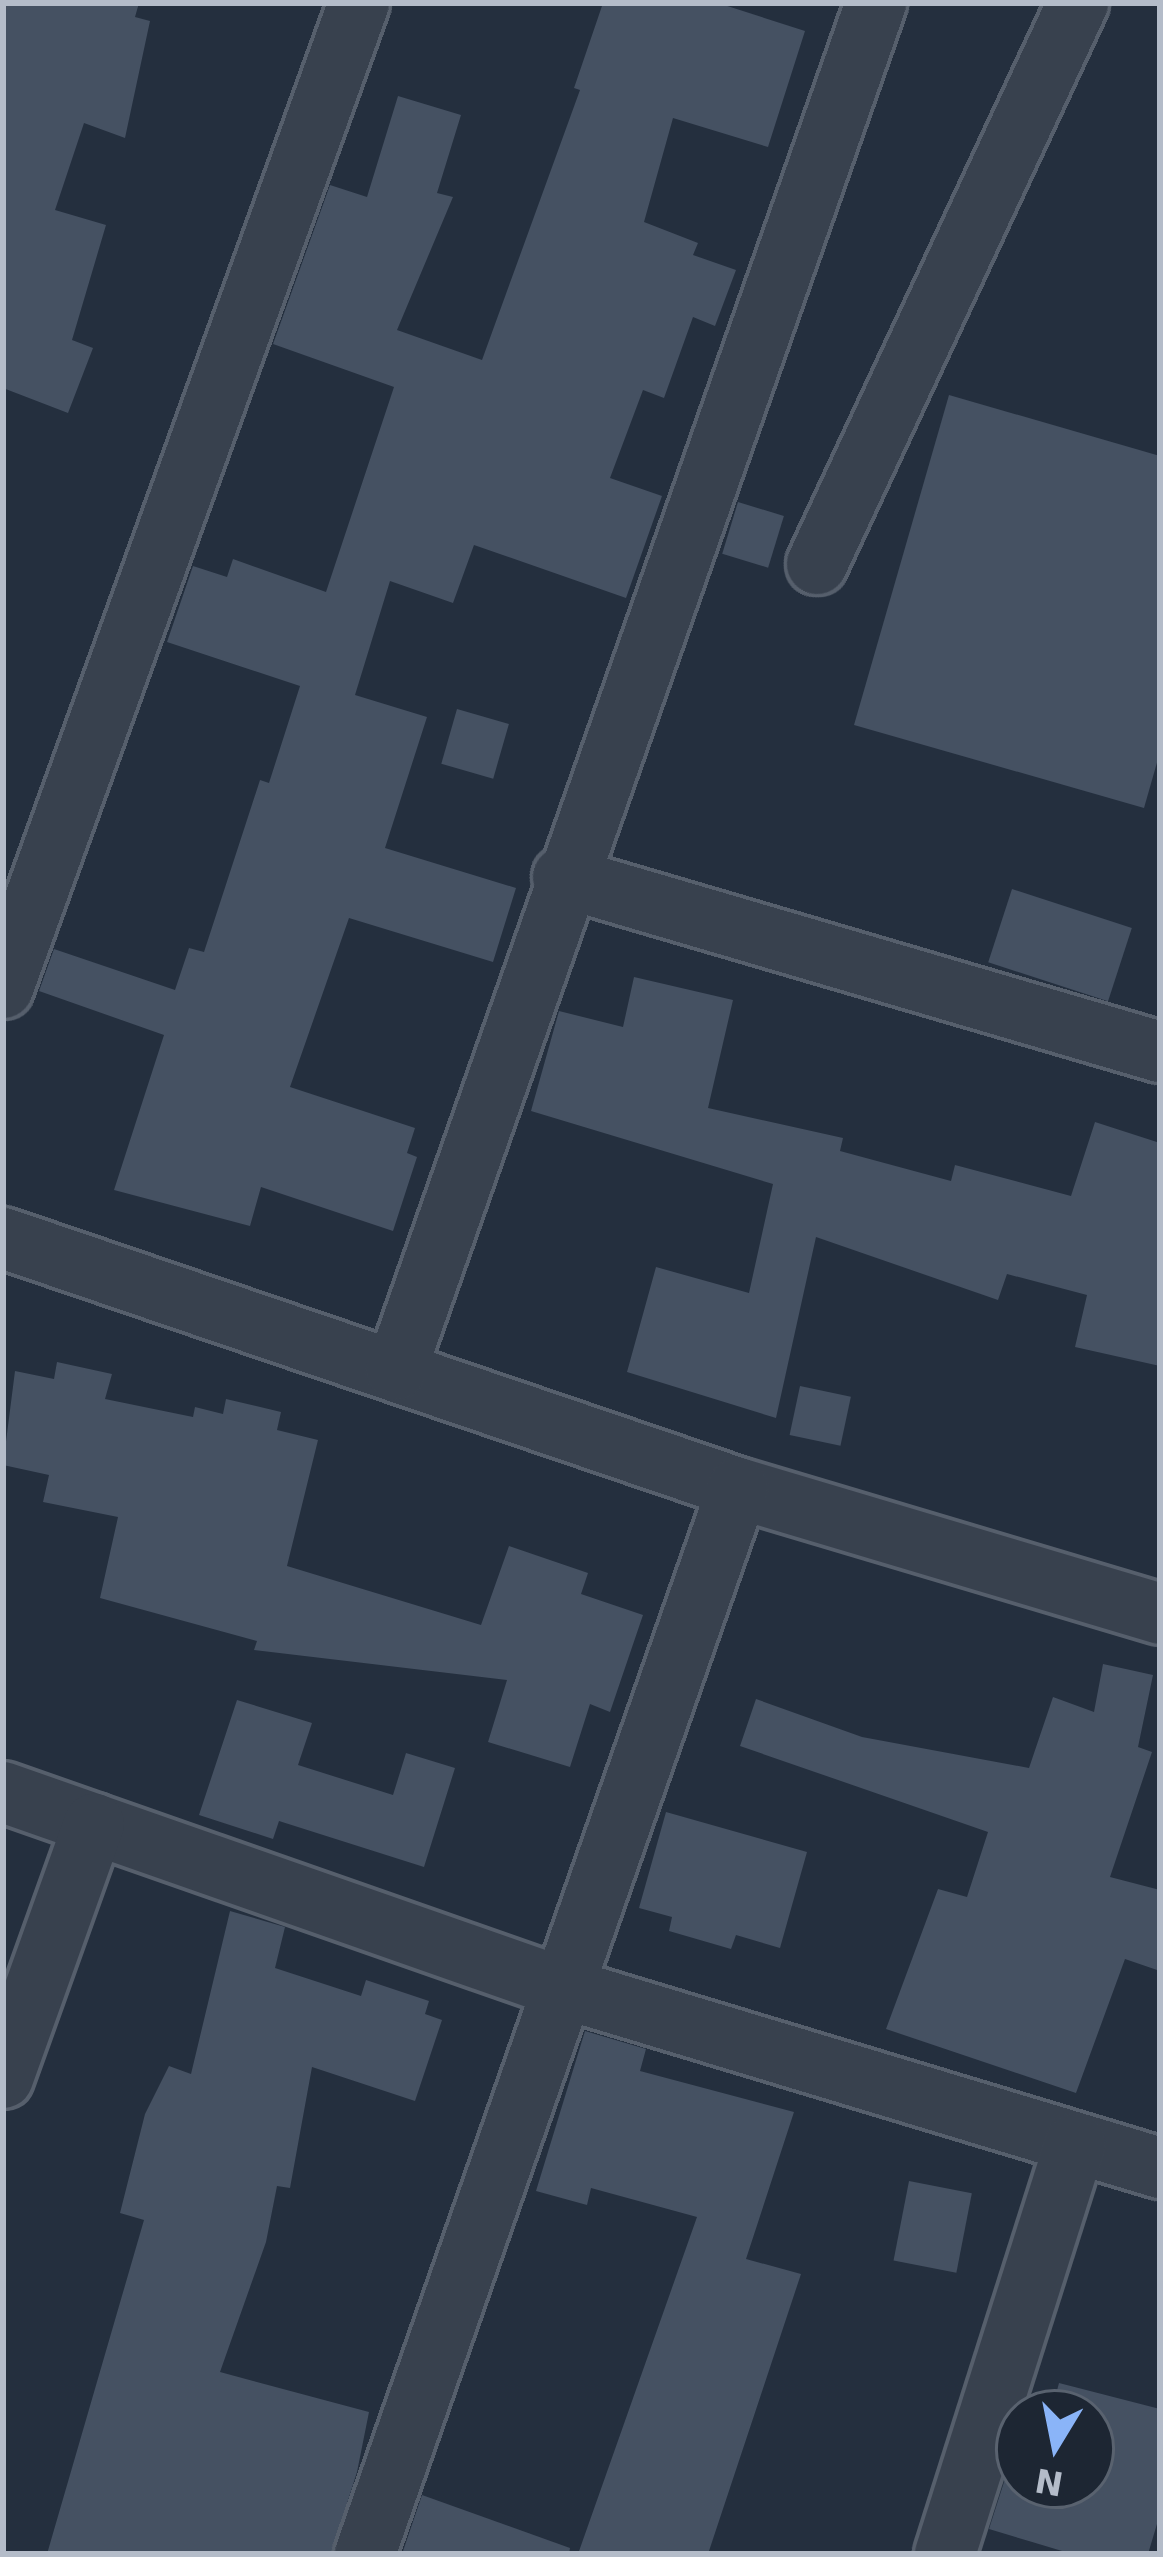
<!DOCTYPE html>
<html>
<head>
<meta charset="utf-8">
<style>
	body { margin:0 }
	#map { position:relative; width:1163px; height:2557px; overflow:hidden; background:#242f3e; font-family:"DejaVu Sans",sans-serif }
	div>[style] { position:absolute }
	.building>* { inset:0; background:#455162; transform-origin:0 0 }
	.roads { filter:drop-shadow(3px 0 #565f6c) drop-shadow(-3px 0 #565f6c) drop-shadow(0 3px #565f6c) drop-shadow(0 -3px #565f6c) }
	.minor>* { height:60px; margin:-30px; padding:0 30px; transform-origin:30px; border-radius:30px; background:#38414e }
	span { translate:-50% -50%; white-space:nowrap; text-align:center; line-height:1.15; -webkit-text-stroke:9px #1d2633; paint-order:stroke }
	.frame { position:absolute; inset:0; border:6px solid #b4bcc9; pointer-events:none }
	.north { position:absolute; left:995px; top:2389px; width:120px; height:120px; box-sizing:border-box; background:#1d2633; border:3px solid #59626f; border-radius:50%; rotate:190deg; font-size:33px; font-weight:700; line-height:48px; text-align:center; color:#b4bcc9 }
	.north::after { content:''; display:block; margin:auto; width:42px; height:54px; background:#8ab4f8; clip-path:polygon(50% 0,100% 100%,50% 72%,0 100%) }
</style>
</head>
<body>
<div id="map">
	<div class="building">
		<div style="clip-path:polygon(3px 3px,139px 3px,135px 17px,150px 21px,125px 138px,84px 123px,55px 210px,106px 225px,72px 340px,93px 348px,68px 413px,3px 388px)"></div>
		<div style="clip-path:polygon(603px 3px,718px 3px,805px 31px,768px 147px,673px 118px,644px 222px,698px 243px,693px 255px,736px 270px,715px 326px,693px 317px,664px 398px,643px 390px,610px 478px,662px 496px,626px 598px,474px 545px,453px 603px,390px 581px,355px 695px,427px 717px,385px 848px,516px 888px,493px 962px,349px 918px,290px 1087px,415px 1128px,407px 1153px,417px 1157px,393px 1231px,261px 1187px,250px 1226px,114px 1190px,164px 1035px,39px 991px,54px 949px,175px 990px,189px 948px,204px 952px,260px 780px,269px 783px,300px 686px,167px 642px,193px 566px,227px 577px,233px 559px,326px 592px,394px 387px,273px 344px,330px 185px,367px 197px,398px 96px,461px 115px,437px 193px,453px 197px,397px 330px,482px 360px,580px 90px,574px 88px)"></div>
		<div style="clip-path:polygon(949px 395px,1160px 456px,1160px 752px,1144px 808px,854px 725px)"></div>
		<div style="left:738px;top:502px;width:48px;height:54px;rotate:17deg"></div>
		<div style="left:457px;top:709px;width:54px;height:57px;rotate:16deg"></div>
		<div style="left:1012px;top:889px;width:126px;height:77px;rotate:18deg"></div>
		<div style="clip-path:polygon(634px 977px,733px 1000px,708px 1108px,843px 1138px,840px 1151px,951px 1181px,955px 1165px,1071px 1196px,1095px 1122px,1160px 1143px,1160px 1366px,1075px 1347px,1087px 1295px,1007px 1274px,998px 1300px,816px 1237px,776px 1418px,627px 1372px,656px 1267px,749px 1293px,773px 1184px,531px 1111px,559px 1011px,623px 1027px)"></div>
		<div style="clip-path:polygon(57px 1362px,112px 1374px,105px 1399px,193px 1417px,195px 1407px,223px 1414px,226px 1399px,281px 1412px,277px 1430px,318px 1440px,287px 1566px,481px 1625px,509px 1546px,588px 1573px,581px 1594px,643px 1615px,610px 1712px,590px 1704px,570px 1767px,488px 1742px,507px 1680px,254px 1650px,257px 1641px,100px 1598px,118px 1517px,43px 1502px,49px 1475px,3px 1465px,15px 1371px,54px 1379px)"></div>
		<div style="left:800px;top:1386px;width:52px;height:50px;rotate:12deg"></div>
		<div style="clip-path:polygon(1103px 1664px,1153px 1675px,1138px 1747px,1152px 1752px,1110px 1877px,1160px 1890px,1160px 1971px,1125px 1959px,1076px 2093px,886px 2029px,938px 1889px,967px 1897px,988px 1832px,740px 1746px,756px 1699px,862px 1737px,1029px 1768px,1053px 1697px,1094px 1712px)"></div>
		<div style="clip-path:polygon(237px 1700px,312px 1723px,298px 1765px,393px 1795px,406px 1753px,455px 1768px,424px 1867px,279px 1821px,273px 1839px,199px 1815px)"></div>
		<div style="clip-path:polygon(666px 1812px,807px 1852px,780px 1948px,736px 1935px,731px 1949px,669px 1931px,672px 1917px,639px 1908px)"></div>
		<div style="clip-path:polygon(230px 1911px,285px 1927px,275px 1968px,361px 1996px,366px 1980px,429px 2001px,425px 2014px,442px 2020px,415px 2101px,312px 2067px,290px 2188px,277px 2186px,266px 2242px,220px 2372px,369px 2412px,357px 2472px,331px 2554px,47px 2554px,144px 2220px,120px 2213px,145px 2114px,169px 2066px,191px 2074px)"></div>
		<div style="clip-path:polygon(585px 2031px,646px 2049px,640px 2071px,794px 2112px,746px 2259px,801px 2274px,708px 2554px,578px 2554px,697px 2217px,591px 2188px,587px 2205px,536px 2191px)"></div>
		<div style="left:909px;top:2181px;width:64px;height:81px;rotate:11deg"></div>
		<div style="clip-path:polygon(1059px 2383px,1160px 2409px,1160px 2514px,1148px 2554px,1072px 2554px,989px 2529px,1005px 2479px,1091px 2485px,1091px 2413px,1051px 2413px)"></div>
		<div style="clip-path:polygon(422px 2495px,570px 2548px,569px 2554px,402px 2554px)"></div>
	</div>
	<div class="roads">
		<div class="minor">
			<div style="left:817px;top:564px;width:619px;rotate:-65.05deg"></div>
			<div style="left:563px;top:877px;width:622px;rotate:16.34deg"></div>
			<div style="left:3px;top:988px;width:1047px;rotate:-70.13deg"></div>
			<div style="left:3px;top:1238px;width:776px;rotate:18.79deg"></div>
			<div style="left:738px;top:1488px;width:440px;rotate:16.6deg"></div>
			<div style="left:396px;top:1370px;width:1449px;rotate:-70.65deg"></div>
			<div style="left:3px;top:1792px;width:593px;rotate:19.29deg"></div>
			<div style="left:563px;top:1988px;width:624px;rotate:16.78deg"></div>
			<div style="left:3px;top:2078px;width:270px;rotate:-70.3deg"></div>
			<div style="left:365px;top:2554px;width:1129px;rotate:-70.71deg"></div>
			<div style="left:945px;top:2554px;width:431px;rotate:-72.4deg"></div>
		</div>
	</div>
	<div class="frame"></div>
	<div class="north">N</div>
</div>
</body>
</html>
